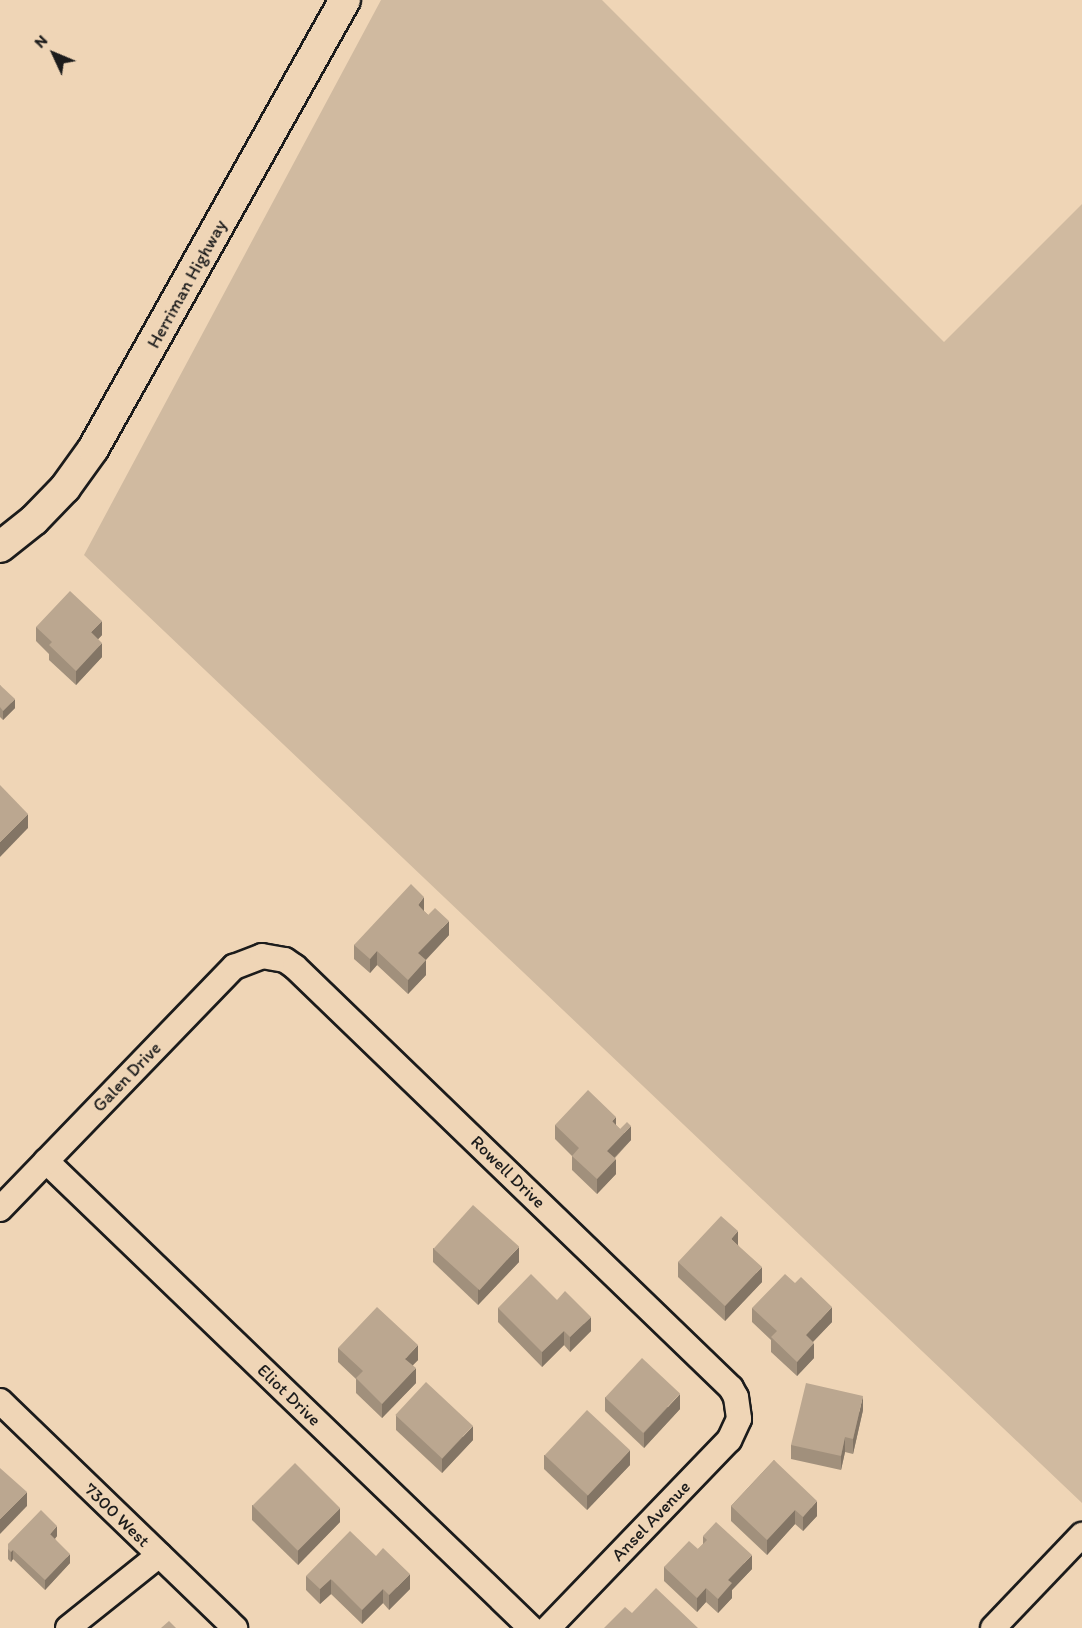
<!DOCTYPE html>
<html>
<head>
<meta charset="utf-8">
<style>
	body { margin:0 }
	#map { position:relative; width:1082px; height:1628px; overflow:hidden; background:#efd5b6; font-family:Itim,sans-serif }
	div>[style] { position:absolute }
	.green>* { inset:0; background:#d0baa0 }
	.roads { filter:drop-shadow(2px 0 #1c1c1c) drop-shadow(-2px 0 #1c1c1c) drop-shadow(0 2px #1c1c1c) drop-shadow(0 -2px #1c1c1c) }
	.minor>* { height:24px; margin:-12px; padding:0 12px; transform-origin:12px; border-radius:12px; background:#efd5b6 }
	.major>* { height:30px; margin:-15px; padding:0 15px; transform-origin:15px; border-radius:15px; background:#efd5b6 }
	.wall>* { inset:0; background:#a1907c }
	.shaded-wall>* { inset:0; background:#837565 }
	.building>* { inset:0; background:#bba790; transform-origin:0 0 }
	span { translate:-50% -50%; white-space:nowrap; text-align:center; line-height:1.15; -webkit-text-stroke:5px #efd5b6; paint-order:stroke }
	.street-label { font-size:18px; color:#1c1c1c }
	.north { position:absolute; left:24px; top:24px; width:60px; height:60px; -webkit-text-stroke:4px #efd5b6; paint-order:stroke; rotate:314deg; font-size:16px; font-weight:700; line-height:24px; text-align:center; color:#1c1c1c }
	.north::after { content:''; display:block; margin:auto; width:21px; height:27px; background:#1c1c1c; clip-path:polygon(50% 0,100% 100%,50% 72%,0 100%) }
</style>
</head>
<body>
<div id="map">
	<div class="green">
		<div style="clip-path:polygon(381px 0,602px 0,944px 342px,1082px 204px,1082px 1503px,84px 555px)"></div>
	</div>
	<div class="roads">
		<div class="minor">
			<div style="left:46px;top:1161px;width:673px;rotate:43.92deg"></div>
			<div style="left:0;top:1209px;width:337px;rotate:-46deg"></div>
			<div style="left:234px;top:967px;width:30px;rotate:-21deg"></div>
			<div style="left:262px;top:956px;width:23px;rotate:10deg"></div>
			<div style="left:285px;top:960px;width:12px;rotate:35deg"></div>
			<div style="left:295px;top:967px;width:606px;rotate:44deg"></div>
			<div style="left:731px;top:1388px;width:10px;rotate:61deg"></div>
			<div style="left:736px;top:1397px;width:22px;rotate:82deg"></div>
			<div style="left:739px;top:1419px;width:23px;rotate:115deg"></div>
			<div style="left:729px;top:1440px;width:261px;rotate:133.9deg"></div>
			<div style="left:0;top:1401px;width:327px;rotate:44deg"></div>
			<div style="left:68px;top:1628px;width:117px;rotate:-38.7deg"></div>
			<div style="left:993px;top:1628px;width:129px;rotate:-46.3deg"></div>
		</div>
		<div class="major">
			<div style="left:0;top:547px;width:43px;rotate:-38.5deg"></div>
			<div style="left:34px;top:520px;width:45px;rotate:-45.9deg"></div>
			<div style="left:65px;top:488px;width:48px;rotate:-54.3deg"></div>
			<div style="left:93px;top:449px;width:515px;rotate:-60.7deg"></div>
		</div>
	</div>
	<div class="wall">
		<div style="clip-path:polygon(36px 627px,102px 635px,98px 639px,102px 657px,76px 685px,49px 660px,49px 654px,36px 641px)"></div>
		<div style="clip-path:polygon(0 685px,15px 708px,3px 720px,0 717px)"></div>
		<div style="clip-path:polygon(424px 911px,449px 935px,426px 960px,426px 975px,408px 994px,377px 965px,370px 973px,354px 959px,354px 945px)"></div>
		<div style="clip-path:polygon(555px 1125px,616px 1125px,631px 1140px,615px 1158px,616px 1174px,597px 1194px,572px 1170px,572px 1156px,555px 1139px)"></div>
		<div style="clip-path:polygon(738px 1245px,762px 1282px,725px 1321px,678px 1277px,678px 1262px)"></div>
		<div style="clip-path:polygon(433px 1248px,519px 1262px,478px 1305px,433px 1262px)"></div>
		<div style="clip-path:polygon(557px 1300px,591px 1331px,570px 1352px,564px 1345px,542px 1367px,498px 1322px,498px 1308px)"></div>
		<div style="clip-path:polygon(752px 1308px,832px 1322px,813px 1342px,814px 1358px,797px 1376px,771px 1352px,771px 1340px,752px 1322px)"></div>
		<div style="clip-path:polygon(338px 1348px,418px 1360px,413px 1365px,416px 1383px,382px 1418px,356px 1393px,356px 1379px,338px 1362px)"></div>
		<div style="clip-path:polygon(605px 1397px,680px 1409px,644px 1448px,605px 1411px)"></div>
		<div style="clip-path:polygon(863px 1410px,853px 1454px,845px 1452px,841px 1470px,791px 1459px,791px 1445px)"></div>
		<div style="clip-path:polygon(396px 1415px,473px 1440px,442px 1473px,396px 1430px)"></div>
		<div style="clip-path:polygon(544px 1455px,630px 1465px,587px 1510px,544px 1469px)"></div>
		<div style="clip-path:polygon(774px 1460px,817px 1516px,803px 1531px,795px 1524px,767px 1555px,731px 1521px,731px 1506px)"></div>
		<div style="clip-path:polygon(252px 1505px,340px 1522px,298px 1565px,252px 1520px)"></div>
		<div style="clip-path:polygon(57px 1536px,55px 1539px,70px 1563px,45px 1590px,13px 1559px,11px 1562px,8px 1559px,8px 1544px)"></div>
		<div style="clip-path:polygon(703px 1536px,752px 1569px,732px 1590px,732px 1598px,718px 1613px,706px 1602px,697px 1612px,664px 1581px,664px 1567px,698px 1549px,703px 1544px)"></div>
		<div style="clip-path:polygon(306px 1576px,410px 1589px,389px 1610px,383px 1603px,362px 1624px,331px 1594px,320px 1604px,306px 1590px)"></div>
	</div>
	<div class="shaded-wall">
		<div style="clip-path:polygon(102px 621px,102px 635px,91px 647px,91px 632px)"></div>
		<div style="clip-path:polygon(102px 643px,102px 657px,76px 685px,76px 671px)"></div>
		<div style="clip-path:polygon(15px 699px,15px 708px,3px 720px,3px 711px)"></div>
		<div style="clip-path:polygon(28px 814px,28px 828px,0 857px,0 842px)"></div>
		<div style="clip-path:polygon(424px 897px,424px 912px,418px 905px)"></div>
		<div style="clip-path:polygon(449px 921px,449px 935px,418px 968px,418px 953px)"></div>
		<div style="clip-path:polygon(377px 951px,377px 965px,370px 973px,370px 959px)"></div>
		<div style="clip-path:polygon(426px 960px,426px 975px,408px 994px,408px 980px)"></div>
		<div style="clip-path:polygon(616px 1117px,616px 1131px,612px 1121px)"></div>
		<div style="clip-path:polygon(631px 1126px,631px 1140px,607px 1165px,607px 1151px)"></div>
		<div style="clip-path:polygon(616px 1159px,616px 1174px,597px 1194px,597px 1179px)"></div>
		<div style="clip-path:polygon(738px 1231px,738px 1246px,731px 1239px)"></div>
		<div style="clip-path:polygon(519px 1247px,519px 1262px,478px 1305px,478px 1290px)"></div>
		<div style="clip-path:polygon(762px 1267px,762px 1282px,725px 1321px,725px 1306px)"></div>
		<div style="clip-path:polygon(832px 1307px,832px 1322px,806px 1349px,806px 1335px)"></div>
		<div style="clip-path:polygon(591px 1317px,591px 1331px,570px 1352px,570px 1337px)"></div>
		<div style="clip-path:polygon(564px 1331px,564px 1345px,542px 1367px,542px 1352px)"></div>
		<div style="clip-path:polygon(814px 1343px,814px 1358px,797px 1376px,797px 1362px)"></div>
		<div style="clip-path:polygon(418px 1345px,418px 1360px,405px 1373px,405px 1359px)"></div>
		<div style="clip-path:polygon(416px 1368px,416px 1383px,382px 1418px,382px 1404px)"></div>
		<div style="clip-path:polygon(680px 1394px,680px 1409px,644px 1448px,644px 1433px)"></div>
		<div style="clip-path:polygon(863px 1396px,863px 1410px,853px 1454px,853px 1439px)"></div>
		<div style="clip-path:polygon(473px 1426px,473px 1440px,442px 1473px,442px 1459px)"></div>
		<div style="clip-path:polygon(845px 1437px,845px 1452px,841px 1470px,841px 1456px)"></div>
		<div style="clip-path:polygon(630px 1450px,630px 1465px,587px 1510px,587px 1496px)"></div>
		<div style="clip-path:polygon(27px 1492px,27px 1506px,0 1534px,0 1519px)"></div>
		<div style="clip-path:polygon(817px 1501px,817px 1516px,803px 1531px,803px 1517px)"></div>
		<div style="clip-path:polygon(340px 1508px,340px 1522px,298px 1565px,298px 1550px)"></div>
		<div style="clip-path:polygon(795px 1510px,795px 1524px,767px 1555px,767px 1540px)"></div>
		<div style="clip-path:polygon(57px 1526px,57px 1536px,50px 1544px,50px 1534px)"></div>
		<div style="clip-path:polygon(13px 1550px,13px 1559px,11px 1562px,11px 1552px)"></div>
		<div style="clip-path:polygon(70px 1554px,70px 1563px,45px 1590px,45px 1580px)"></div>
		<div style="clip-path:polygon(752px 1555px,752px 1569px,732px 1590px,732px 1598px,718px 1613px,718px 1599px,728px 1580px)"></div>
		<div style="clip-path:polygon(410px 1574px,410px 1589px,389px 1610px,389px 1595px)"></div>
		<div style="clip-path:polygon(331px 1579px,331px 1594px,320px 1604px,320px 1589px)"></div>
		<div style="clip-path:polygon(706px 1588px,706px 1602px,697px 1612px,697px 1598px)"></div>
		<div style="clip-path:polygon(383px 1589px,383px 1603px,362px 1624px,362px 1610px)"></div>
	</div>
	<div class="building">
		<div style="clip-path:polygon(70px 591px,102px 621px,91px 632px,102px 643px,76px 671px,49px 645px,52px 642px,36px 627px)"></div>
		<div style="clip-path:polygon(0 685px,15px 699px,3px 711px,0 707px)"></div>
		<div style="clip-path:polygon(0 785px,28px 814px,0 842px)"></div>
		<div style="clip-path:polygon(411px 884px,424px 897px,418px 905px,428px 915px,435px 908px,449px 921px,418px 953px,426px 960px,408px 980px,377px 951px,370px 959px,354px 945px)"></div>
		<div style="clip-path:polygon(588px 1090px,616px 1117px,612px 1121px,620px 1129px,627px 1122px,631px 1126px,607px 1151px,616px 1159px,597px 1179px,572px 1156px,579px 1148px,555px 1125px)"></div>
		<div style="left:473px;top:1205px;width:62px;height:59px;rotate:42deg"></div>
		<div style="clip-path:polygon(721px 1216px,738px 1231px,731px 1239px,762px 1267px,725px 1306px,678px 1262px)"></div>
		<div style="clip-path:polygon(531px 1274px,557px 1300px,565px 1291px,591px 1317px,570px 1337px,564px 1331px,542px 1352px,498px 1308px)"></div>
		<div style="clip-path:polygon(785px 1274px,795px 1283px,801px 1277px,832px 1307px,806px 1335px,814px 1343px,797px 1362px,771px 1337px,777px 1331px,752px 1308px)"></div>
		<div style="clip-path:polygon(377px 1307px,418px 1345px,405px 1359px,416px 1368px,382px 1404px,356px 1378px,363px 1371px,338px 1348px)"></div>
		<div style="left:642px;top:1358px;width:52px;height:54px;rotate:43deg"></div>
		<div style="left:426px;top:1382px;width:64px;height:45px;rotate:43deg"></div>
		<div style="clip-path:polygon(806px 1383px,863px 1396px,853px 1439px,845px 1437px,841px 1456px,791px 1445px)"></div>
		<div style="left:587px;top:1410px;width:59px;height:62px;rotate:43deg"></div>
		<div style="clip-path:polygon(774px 1460px,817px 1501px,803px 1517px,795px 1510px,767px 1540px,731px 1506px)"></div>
		<div style="left:295px;top:1463px;width:64px;height:60px;rotate:45deg"></div>
		<div style="clip-path:polygon(0 1468px,27px 1492px,0 1519px)"></div>
		<div style="clip-path:polygon(41px 1510px,57px 1526px,50px 1534px,70px 1554px,45px 1580px,13px 1550px,11px 1552px,8px 1549px,8px 1544px)"></div>
		<div style="clip-path:polygon(716px 1522px,752px 1555px,728px 1580px,732px 1583px,718px 1599px,706px 1588px,697px 1598px,664px 1567px,689px 1541px,698px 1549px,707px 1540px,703px 1536px)"></div>
		<div style="clip-path:polygon(350px 1531px,376px 1556px,383px 1548px,410px 1574px,389px 1595px,383px 1589px,362px 1610px,331px 1579px,320px 1589px,306px 1576px)"></div>
		<div style="clip-path:polygon(656px 1588px,698px 1628px,604px 1628px,625px 1607px,632px 1613px)"></div>
		<div style="clip-path:polygon(169px 1621px,176px 1628px,161px 1628px)"></div>
	</div>
	<div class="street-label">
		<span style="left:187px;top:284px;rotate:-61deg">Herriman Highway</span>
		<span style="left:127px;top:1077px;rotate:-46deg">Galen Drive</span>
		<span style="left:508px;top:1172px;rotate:44deg">Rowell Drive</span>
		<span style="left:289px;top:1395px;rotate:44deg">Eliot Drive</span>
		<span style="left:117px;top:1515px;rotate:44deg">7300 West</span>
		<span style="left:651px;top:1521px;rotate:-46deg">Ansel Avenue</span>
	</div>
	<div class="north">N</div>
</div>
</body>
</html>
